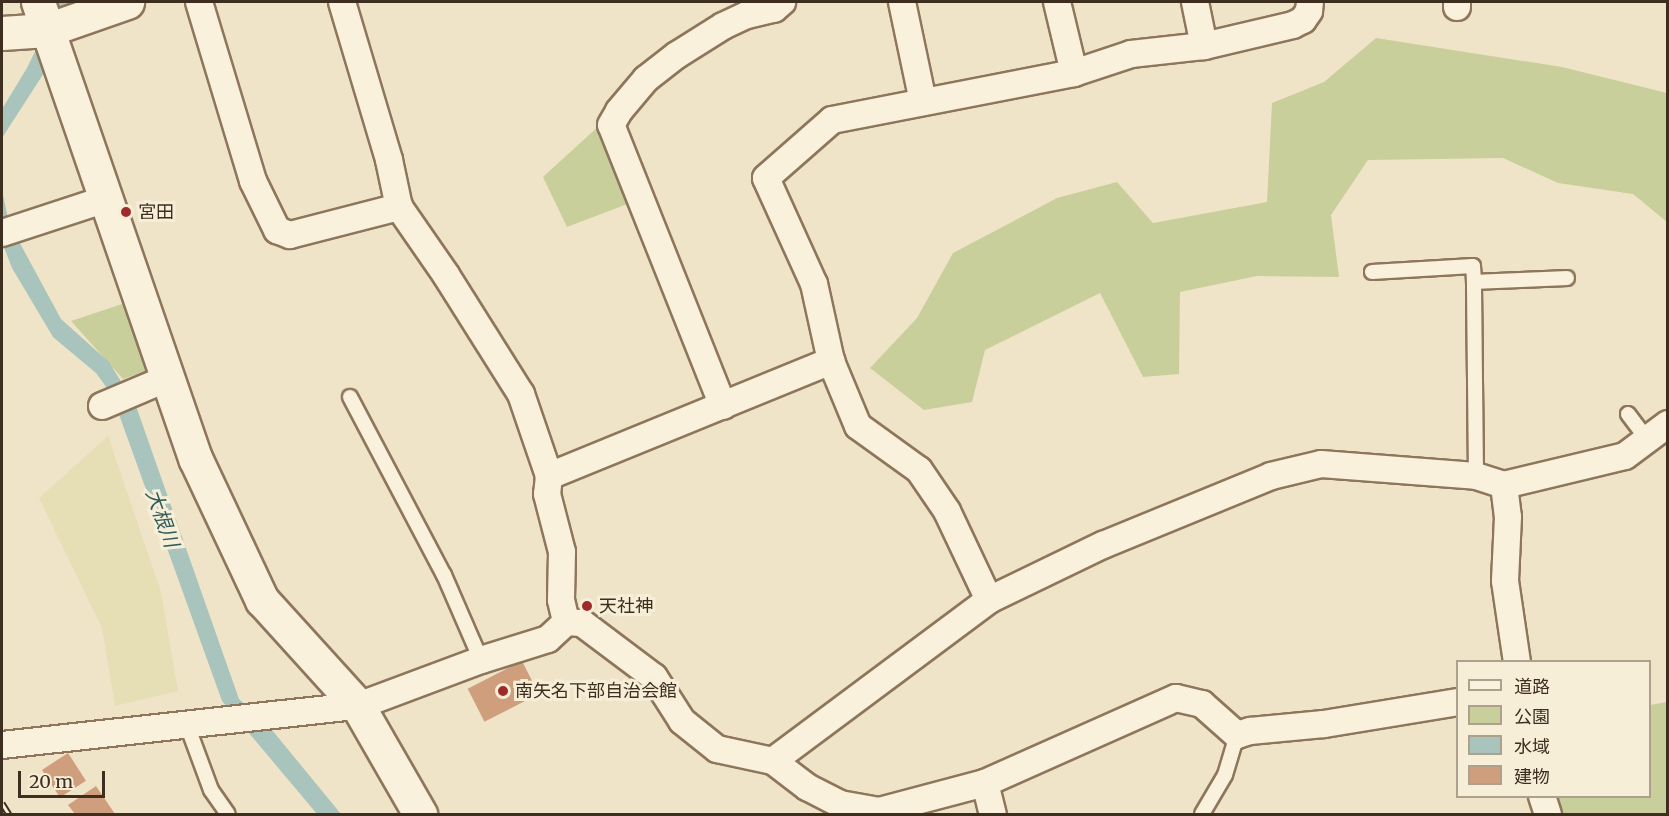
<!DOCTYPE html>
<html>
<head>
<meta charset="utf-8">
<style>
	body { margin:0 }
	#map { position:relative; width:1669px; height:816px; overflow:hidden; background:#f0e4c8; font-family:Merriweather,"Noto Sans JP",serif }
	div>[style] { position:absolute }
	.farmland>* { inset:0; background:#e6deb5 }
	.green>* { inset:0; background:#c9cf9b }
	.water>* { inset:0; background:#a9c4bc }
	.building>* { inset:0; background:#cf9f7d; transform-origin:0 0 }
	.roads { filter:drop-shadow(2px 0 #8d765c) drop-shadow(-2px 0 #8d765c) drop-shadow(0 2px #8d765c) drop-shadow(0 -2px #8d765c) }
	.lane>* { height:14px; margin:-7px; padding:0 7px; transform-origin:7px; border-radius:7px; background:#faf1dc }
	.street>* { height:26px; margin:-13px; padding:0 13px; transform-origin:13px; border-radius:13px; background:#faf1dc }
	.secondary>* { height:33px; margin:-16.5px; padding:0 16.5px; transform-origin:16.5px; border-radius:16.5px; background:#faf1dc }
	.rail>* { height:7px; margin-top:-3.5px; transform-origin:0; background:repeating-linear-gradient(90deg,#f7eed8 0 14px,#3d2e20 0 28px); box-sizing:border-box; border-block:2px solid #3d2e20 }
	.dots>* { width:16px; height:16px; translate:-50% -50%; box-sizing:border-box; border:3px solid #f7eed8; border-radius:50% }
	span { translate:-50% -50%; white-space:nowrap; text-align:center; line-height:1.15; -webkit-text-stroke:6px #f7eed8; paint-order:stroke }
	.poi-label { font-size:18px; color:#3d2e20 }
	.left { translate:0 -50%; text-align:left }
	.water-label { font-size:20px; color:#2f5d5a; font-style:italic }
	.frame { position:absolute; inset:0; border:3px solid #3d2e20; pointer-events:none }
	.legend { position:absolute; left:1456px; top:660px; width:195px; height:138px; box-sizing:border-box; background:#f7eed8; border:2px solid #ada18e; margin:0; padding:8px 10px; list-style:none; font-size:18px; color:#3d2e20 }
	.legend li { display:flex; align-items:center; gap:12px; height:30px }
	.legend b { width:30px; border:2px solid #ada18e }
	.scale { position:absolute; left:18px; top:771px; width:87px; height:27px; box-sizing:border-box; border:3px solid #3d2e20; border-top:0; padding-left:8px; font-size:18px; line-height:21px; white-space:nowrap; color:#3d2e20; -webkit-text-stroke:4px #f7eed8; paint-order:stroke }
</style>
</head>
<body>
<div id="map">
	<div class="farmland">
		<div style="clip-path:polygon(108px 436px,161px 592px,178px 691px,115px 706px,102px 628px,39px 498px)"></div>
	</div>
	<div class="green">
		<div style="clip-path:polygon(1376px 38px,1562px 67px,1667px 93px,1667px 222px,1633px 194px,1558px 183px,1503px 158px,1368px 160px,1331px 215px,1339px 277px,1257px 276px,1180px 292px,1179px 374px,1143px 377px,1100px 293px,985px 350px,972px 402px,924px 410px,870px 368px,917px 318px,953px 253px,1057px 198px,1117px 182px,1153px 223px,1267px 202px,1272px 103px,1324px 82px)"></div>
		<div style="clip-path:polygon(602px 123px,630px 203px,567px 227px,543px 177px)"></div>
		<div style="clip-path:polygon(125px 303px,148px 365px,145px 371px,123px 379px,71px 321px)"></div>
		<div style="clip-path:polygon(1667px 702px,1667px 814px,1562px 814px,1557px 797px,1650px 796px,1650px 705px)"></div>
	</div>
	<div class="water">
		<div style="clip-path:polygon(59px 2px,83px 2px,42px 76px,2px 138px,2px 109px,27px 68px)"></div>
		<div style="clip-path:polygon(2px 190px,9px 223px,61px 319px,109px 362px,136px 406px,239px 699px,272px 730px,341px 814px,317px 814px,222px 701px,112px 395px,96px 373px,53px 337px,12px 268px,2px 242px)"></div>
	</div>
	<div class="building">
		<div style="left:522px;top:661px;width:37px;height:61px;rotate:63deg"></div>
		<div style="left:68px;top:753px;width:33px;height:31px;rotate:57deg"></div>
		<div style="clip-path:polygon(96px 786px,115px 814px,75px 814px,68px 805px)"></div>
	</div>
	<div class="roads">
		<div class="lane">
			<div style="left:1372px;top:272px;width:101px;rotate:-3.4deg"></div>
			<div style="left:1473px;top:266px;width:16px;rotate:86deg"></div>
			<div style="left:350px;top:397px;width:201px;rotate:62.2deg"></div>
			<div style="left:444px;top:575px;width:93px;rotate:66.5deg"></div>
			<div style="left:1628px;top:414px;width:31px;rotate:53deg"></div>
			<div style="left:1476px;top:476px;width:194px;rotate:-90.6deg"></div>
			<div style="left:1474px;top:282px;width:93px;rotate:-2.5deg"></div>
			<div style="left:187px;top:725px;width:69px;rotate:69.7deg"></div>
			<div style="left:211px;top:790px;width:29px;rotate:55deg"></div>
			<div style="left:1202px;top:814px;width:45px;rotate:-59.5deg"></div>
			<div style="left:1225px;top:775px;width:42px;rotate:-73.3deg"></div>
		</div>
		<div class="street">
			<div style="left:199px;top:2px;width:187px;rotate:73.2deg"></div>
			<div style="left:253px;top:181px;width:55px;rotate:63.9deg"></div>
			<div style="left:277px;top:230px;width:14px;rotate:21deg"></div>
			<div style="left:290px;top:235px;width:113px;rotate:-14.4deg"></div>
			<div style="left:342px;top:2px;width:165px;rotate:73.4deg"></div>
			<div style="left:389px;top:160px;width:48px;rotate:78deg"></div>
			<div style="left:399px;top:207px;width:83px;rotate:55.3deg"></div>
			<div style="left:446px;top:275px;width:141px;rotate:57.8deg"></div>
			<div style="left:521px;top:394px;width:87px;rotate:71.1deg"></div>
			<div style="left:549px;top:476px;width:18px;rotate:96deg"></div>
			<div style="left:547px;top:494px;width:60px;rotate:75.5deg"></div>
			<div style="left:562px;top:552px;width:48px;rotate:91.2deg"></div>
			<div style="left:561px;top:600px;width:23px;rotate:77deg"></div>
			<div style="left:902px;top:2px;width:102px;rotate:78.1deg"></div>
			<div style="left:1057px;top:2px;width:73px;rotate:76.5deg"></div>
			<div style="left:1195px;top:2px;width:45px;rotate:78.4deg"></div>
			<div style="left:1457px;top:2px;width:5px;rotate:90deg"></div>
			<div style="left:2px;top:233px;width:109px;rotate:-18.1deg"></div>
			<div style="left:102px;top:406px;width:72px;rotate:-23deg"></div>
			<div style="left:723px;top:406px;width:302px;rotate:-111.7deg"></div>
			<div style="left:611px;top:125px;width:16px;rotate:-60deg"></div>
			<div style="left:619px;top:111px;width:42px;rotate:-49.8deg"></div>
			<div style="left:646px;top:79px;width:39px;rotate:-38deg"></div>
			<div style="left:677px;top:55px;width:54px;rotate:-32.2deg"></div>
			<div style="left:723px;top:26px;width:26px;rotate:-25deg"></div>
			<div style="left:747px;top:15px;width:28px;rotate:-13deg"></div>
			<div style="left:774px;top:9px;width:11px;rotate:-41deg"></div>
			<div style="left:549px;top:476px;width:305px;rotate:-22.2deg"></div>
			<div style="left:1504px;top:485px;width:124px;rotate:-13.5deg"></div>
			<div style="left:1625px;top:456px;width:54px;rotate:-36.7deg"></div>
			<div style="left:989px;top:600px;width:98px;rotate:-115.3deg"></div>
			<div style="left:947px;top:511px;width:50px;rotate:-124.3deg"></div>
			<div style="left:919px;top:470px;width:75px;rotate:-144.2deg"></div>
			<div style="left:858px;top:426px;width:70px;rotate:-112.6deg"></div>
			<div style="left:831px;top:361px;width:79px;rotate:-102.4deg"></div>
			<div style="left:814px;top:284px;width:116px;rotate:-114.4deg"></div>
			<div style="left:766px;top:178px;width:88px;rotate:-41.3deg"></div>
			<div style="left:832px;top:120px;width:247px;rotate:-11deg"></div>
			<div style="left:1074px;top:73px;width:60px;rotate:-18.4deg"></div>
			<div style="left:1131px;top:54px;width:73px;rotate:-6.3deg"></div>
			<div style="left:1204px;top:46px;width:91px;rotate:-13.3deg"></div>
			<div style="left:1293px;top:25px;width:11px;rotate:-27deg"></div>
			<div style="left:1303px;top:20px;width:11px;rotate:-56deg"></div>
			<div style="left:1309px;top:11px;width:9px;rotate:-84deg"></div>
			<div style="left:2px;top:745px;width:358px;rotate:-6.3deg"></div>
			<div style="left:358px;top:706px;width:131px;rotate:-20.5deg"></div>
			<div style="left:481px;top:660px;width:70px;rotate:-17.4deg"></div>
			<div style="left:548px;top:639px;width:25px;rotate:-43deg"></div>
			<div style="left:566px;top:622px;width:16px;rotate:4deg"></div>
			<div style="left:582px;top:623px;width:90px;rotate:36.9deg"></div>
			<div style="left:654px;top:677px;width:52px;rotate:57.5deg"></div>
			<div style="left:682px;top:721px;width:45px;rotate:38.7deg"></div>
			<div style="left:717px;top:749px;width:57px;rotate:12.1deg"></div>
			<div style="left:773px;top:761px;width:43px;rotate:37.4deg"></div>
			<div style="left:807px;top:787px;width:37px;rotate:27deg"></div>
			<div style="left:840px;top:804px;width:40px;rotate:10deg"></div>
			<div style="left:879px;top:811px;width:110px;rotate:-14.8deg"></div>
			<div style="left:985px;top:783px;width:209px;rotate:-24deg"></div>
			<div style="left:1176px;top:698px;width:27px;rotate:13deg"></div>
			<div style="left:1202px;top:704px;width:47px;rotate:41.5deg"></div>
			<div style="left:1237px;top:735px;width:14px;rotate:-17deg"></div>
			<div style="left:1250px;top:731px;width:74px;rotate:-5.4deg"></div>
			<div style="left:1324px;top:724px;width:136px;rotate:-9.3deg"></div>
			<div style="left:773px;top:761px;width:269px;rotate:-36.7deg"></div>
			<div style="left:989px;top:600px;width:127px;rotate:-25.8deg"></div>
			<div style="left:1103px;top:545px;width:182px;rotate:-22.3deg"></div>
			<div style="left:1271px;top:476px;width:51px;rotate:-13.5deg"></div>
			<div style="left:1321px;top:464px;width:155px;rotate:4.4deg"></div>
			<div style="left:1476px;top:476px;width:29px;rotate:18deg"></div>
			<div style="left:1504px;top:485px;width:32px;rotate:83deg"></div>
			<div style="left:1508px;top:517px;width:64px;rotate:92.7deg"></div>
			<div style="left:1505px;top:581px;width:82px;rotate:81.6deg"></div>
			<div style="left:985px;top:783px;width:32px;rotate:76deg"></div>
			<div style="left:1542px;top:796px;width:19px;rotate:72deg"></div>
		</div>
		<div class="secondary">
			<div style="left:38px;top:2px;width:484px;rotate:71deg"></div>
			<div style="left:196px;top:460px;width:155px;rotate:64.8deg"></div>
			<div style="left:262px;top:600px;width:143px;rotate:47.8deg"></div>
			<div style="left:358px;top:706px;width:125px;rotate:60.1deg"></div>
			<div style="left:2px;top:33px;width:45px;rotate:-3.8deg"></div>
			<div style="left:47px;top:30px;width:85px;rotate:-19.3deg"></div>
		</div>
	</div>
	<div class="rail">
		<div style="left:2px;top:803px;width:13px;rotate:58deg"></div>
	</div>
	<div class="dots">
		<div style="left:126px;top:212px;background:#9e2a2b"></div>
		<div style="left:587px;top:606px;background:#9e2a2b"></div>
		<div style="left:503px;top:691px;background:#9e2a2b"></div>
	</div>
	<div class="poi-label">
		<span class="left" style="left:138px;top:212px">宮田</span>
		<span class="left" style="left:599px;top:606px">天社神</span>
		<span class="left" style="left:515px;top:691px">南矢名下部自治会館</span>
	</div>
	<div class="water-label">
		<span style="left:163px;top:518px;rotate:70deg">大根川</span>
	</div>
	<div class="frame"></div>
	<ul class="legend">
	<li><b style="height:8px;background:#faf1dc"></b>道路</li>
	<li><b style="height:16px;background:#c9cf9b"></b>公園</li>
	<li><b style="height:16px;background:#a9c4bc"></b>水域</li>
	<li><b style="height:16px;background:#cf9f7d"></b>建物</li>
	</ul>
	<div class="scale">20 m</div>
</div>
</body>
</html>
